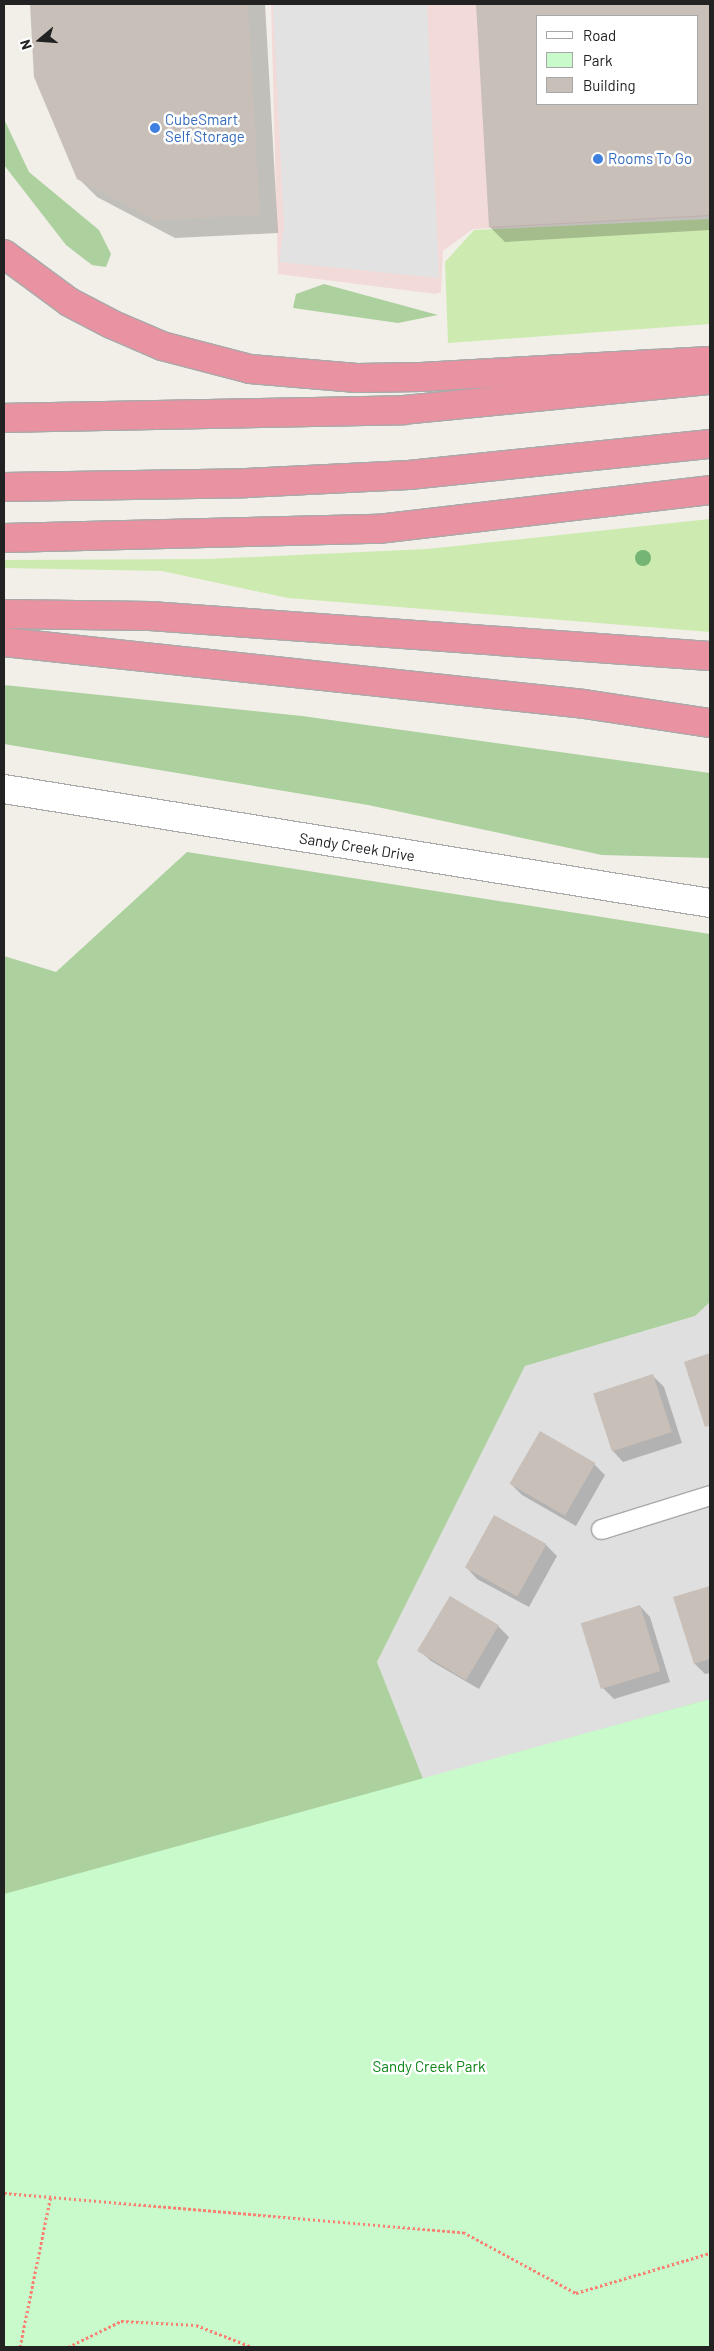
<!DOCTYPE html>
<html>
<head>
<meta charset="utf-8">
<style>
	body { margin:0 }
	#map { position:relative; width:714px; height:2351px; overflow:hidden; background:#f2efe9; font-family:Barlow,sans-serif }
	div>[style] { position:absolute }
	.residential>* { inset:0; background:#e0dfdf }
	.commercial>* { inset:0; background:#f2dad9 }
	.grass>* { inset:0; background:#cdebb0 }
	.forest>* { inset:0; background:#add19e }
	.park>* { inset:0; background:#c8facc }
	.parking>* { inset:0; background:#e2e2e2 }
	.shadow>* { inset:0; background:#0003 }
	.building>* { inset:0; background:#c7bfb8; transform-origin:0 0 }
	.path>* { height:3px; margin-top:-1.5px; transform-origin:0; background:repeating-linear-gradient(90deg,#fa8072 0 2.5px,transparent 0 5px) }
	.roads { filter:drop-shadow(1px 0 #a9a9a9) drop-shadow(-1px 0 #a9a9a9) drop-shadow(0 1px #a9a9a9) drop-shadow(0 -1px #a9a9a9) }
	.lane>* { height:19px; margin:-9.5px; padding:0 9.5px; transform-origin:9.5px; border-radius:9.5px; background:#fff }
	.street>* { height:28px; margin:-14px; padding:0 14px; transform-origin:14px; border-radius:14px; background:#fff }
	.highway>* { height:28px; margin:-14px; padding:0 14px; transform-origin:14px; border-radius:14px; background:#e892a2 }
	.trees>* { width:16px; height:16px; margin:-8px; border-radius:50%; background:#74b475 }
	.dots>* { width:14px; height:14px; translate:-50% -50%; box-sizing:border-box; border:2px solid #fff; border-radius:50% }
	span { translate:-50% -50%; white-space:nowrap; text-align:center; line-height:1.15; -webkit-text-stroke:5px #fff; paint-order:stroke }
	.shop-label { font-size:15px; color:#366cbe }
	.left { translate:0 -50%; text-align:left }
	.street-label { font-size:15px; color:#222 }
	.park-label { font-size:15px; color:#0c8416 }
	.frame { position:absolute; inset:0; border:5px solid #222; pointer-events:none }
	.legend { position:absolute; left:536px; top:15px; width:162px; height:90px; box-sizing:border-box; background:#fff; border:1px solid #a7a7a7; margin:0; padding:6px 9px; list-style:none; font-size:15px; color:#222 }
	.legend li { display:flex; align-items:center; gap:10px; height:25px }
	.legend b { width:25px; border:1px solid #a7a7a7 }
	.north { position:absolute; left:15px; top:15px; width:50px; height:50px; -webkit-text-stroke:4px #fff; paint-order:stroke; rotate:252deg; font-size:14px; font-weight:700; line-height:20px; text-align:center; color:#222 }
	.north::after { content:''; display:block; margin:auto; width:18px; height:22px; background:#222; clip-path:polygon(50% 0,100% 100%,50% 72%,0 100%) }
</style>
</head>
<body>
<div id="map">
	<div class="residential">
		<div style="clip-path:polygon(710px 1302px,710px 1699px,422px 1779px,377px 1662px,525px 1366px,695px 1316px)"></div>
	</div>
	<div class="commercial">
		<div style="clip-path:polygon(evenodd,271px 4px,710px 4px,710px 216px,473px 229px,443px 251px,441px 292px,436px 294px,278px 274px,271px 4px,538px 16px,698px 16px,698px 104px,538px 104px,538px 16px)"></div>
	</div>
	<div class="grass">
		<div style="clip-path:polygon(710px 219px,710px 324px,448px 343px,445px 262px,474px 230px)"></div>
		<div style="clip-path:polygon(710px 519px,710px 632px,288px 598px,162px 571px,4px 568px,4px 560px,208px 559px,427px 549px)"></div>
	</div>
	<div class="forest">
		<div style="clip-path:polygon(4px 119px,29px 172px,99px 230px,111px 254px,106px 267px,92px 265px,66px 245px,4px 165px)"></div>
		<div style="clip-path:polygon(324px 284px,438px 315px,398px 323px,293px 308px,296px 294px)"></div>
		<div style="clip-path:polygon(4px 685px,302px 716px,710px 773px,710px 858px,602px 855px,368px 805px,4px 744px)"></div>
		<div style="clip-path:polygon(187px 852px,710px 934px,710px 1302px,695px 1316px,525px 1366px,377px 1662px,423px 1779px,710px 1699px,710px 2347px,4px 2347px,4px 956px,56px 972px)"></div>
	</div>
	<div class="park">
		<div style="clip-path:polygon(710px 1699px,710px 2347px,4px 2347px,4px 1894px)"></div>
	</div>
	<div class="parking">
		<div style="clip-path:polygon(273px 4px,427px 4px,439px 278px,279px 262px,284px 226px)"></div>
	</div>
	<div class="shadow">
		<div style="clip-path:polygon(31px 4px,265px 4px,278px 233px,175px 238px,97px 197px,78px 178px,35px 76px)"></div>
		<div style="clip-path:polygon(evenodd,477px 4px,710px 4px,710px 230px,505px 242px,490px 227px,477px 4px,538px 16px,698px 16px,698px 104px,538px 104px,538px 16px)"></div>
		<div style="clip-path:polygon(710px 1355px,710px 1430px,686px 1363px)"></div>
		<div style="clip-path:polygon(653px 1376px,664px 1387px,682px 1443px,623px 1462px,613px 1451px)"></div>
		<div style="clip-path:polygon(540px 1433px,594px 1464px,605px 1475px,576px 1526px,522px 1495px,511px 1484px)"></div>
		<div style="clip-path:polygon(494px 1517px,546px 1545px,557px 1556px,529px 1607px,477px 1579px,467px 1568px)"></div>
		<div style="clip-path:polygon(710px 1587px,710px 1673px,705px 1674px,695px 1664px,675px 1598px)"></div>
		<div style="clip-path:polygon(640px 1606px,650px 1617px,670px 1682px,614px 1699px,603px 1688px)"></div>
		<div style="clip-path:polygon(498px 1626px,509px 1637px,479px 1689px,431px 1661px,420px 1651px)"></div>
	</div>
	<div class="building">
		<div style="clip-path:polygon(30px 4px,248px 4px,260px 215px,155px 220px,77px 179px,34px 77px)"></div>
		<div style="clip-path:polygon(evenodd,476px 4px,710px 4px,710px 215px,489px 227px,476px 4px,538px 16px,698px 16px,698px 104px,538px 104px,538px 16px)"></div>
		<div style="clip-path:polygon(710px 1353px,710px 1425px,705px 1427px,684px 1362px)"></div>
		<div style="left:653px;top:1374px;width:61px;height:63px;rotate:72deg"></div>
		<div style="left:540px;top:1431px;width:64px;height:61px;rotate:30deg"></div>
		<div style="left:494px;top:1515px;width:60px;height:60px;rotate:29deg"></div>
		<div style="clip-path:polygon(710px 1586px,710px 1659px,694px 1664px,673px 1597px)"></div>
		<div style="left:450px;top:1596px;width:57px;height:64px;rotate:31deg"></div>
		<div style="left:640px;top:1605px;width:69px;height:62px;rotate:73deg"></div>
	</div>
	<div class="path">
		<div style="left:4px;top:2193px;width:461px;rotate:4.9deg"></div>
		<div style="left:463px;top:2232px;width:128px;rotate:28.4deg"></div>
		<div style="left:576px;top:2293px;width:140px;rotate:-16.6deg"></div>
		<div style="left:20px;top:2347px;width:155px;rotate:-78.5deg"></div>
		<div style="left:68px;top:2347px;width:59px;rotate:-26.1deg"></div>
		<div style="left:121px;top:2321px;width:75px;rotate:3.1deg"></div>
		<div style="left:196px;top:2325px;width:60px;rotate:21.4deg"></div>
	</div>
	<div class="roads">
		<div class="lane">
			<div style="left:601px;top:1529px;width:114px;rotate:-17.3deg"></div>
		</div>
		<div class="street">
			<div style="left:4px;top:789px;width:715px;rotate:9.17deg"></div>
		</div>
		<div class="highway">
			<div style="left:4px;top:254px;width:81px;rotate:36.4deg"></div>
			<div style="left:69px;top:302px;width:47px;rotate:27.6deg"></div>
			<div style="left:111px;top:324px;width:56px;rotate:23.3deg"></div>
			<div style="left:162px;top:346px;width:91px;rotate:14.6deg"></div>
			<div style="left:250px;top:369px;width:107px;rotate:4.8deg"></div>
			<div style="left:357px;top:378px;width:64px;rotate:-0.9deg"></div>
			<div style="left:421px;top:377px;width:289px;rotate:-3.2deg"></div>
			<div style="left:4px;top:418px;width:399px;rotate:-1.1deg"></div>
			<div style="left:403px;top:410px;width:308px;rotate:-5.6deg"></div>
			<div style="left:4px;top:487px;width:242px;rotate:-0.9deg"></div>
			<div style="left:246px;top:483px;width:163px;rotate:-2.8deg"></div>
			<div style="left:409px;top:475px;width:303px;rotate:-5.9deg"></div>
			<div style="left:4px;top:538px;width:374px;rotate:-1.4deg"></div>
			<div style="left:378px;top:529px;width:334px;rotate:-6.7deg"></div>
			<div style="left:4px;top:614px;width:146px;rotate:0.8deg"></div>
			<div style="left:150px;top:616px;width:561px;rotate:4.09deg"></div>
			<div style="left:4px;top:642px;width:583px;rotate:6.1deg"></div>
			<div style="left:584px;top:704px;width:127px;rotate:8.6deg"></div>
		</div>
	</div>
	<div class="trees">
		<div style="left:643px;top:558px"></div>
	</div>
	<div class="dots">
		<div style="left:155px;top:128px;background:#3f7fe0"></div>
		<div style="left:598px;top:159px;background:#3f7fe0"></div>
	</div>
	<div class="shop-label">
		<span class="left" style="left:165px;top:128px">CubeSmart<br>Self Storage</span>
		<span class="left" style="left:608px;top:159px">Rooms To Go</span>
	</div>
	<div class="street-label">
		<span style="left:357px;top:847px;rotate:9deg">Sandy Creek Drive</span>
	</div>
	<div class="park-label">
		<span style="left:429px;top:2067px">Sandy Creek Park</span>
	</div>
	<div class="frame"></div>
	<ul class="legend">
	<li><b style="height:6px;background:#fff"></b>Road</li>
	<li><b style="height:14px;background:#c8facc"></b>Park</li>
	<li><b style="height:14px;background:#c7bfb8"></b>Building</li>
	</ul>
	<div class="north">N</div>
</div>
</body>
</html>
